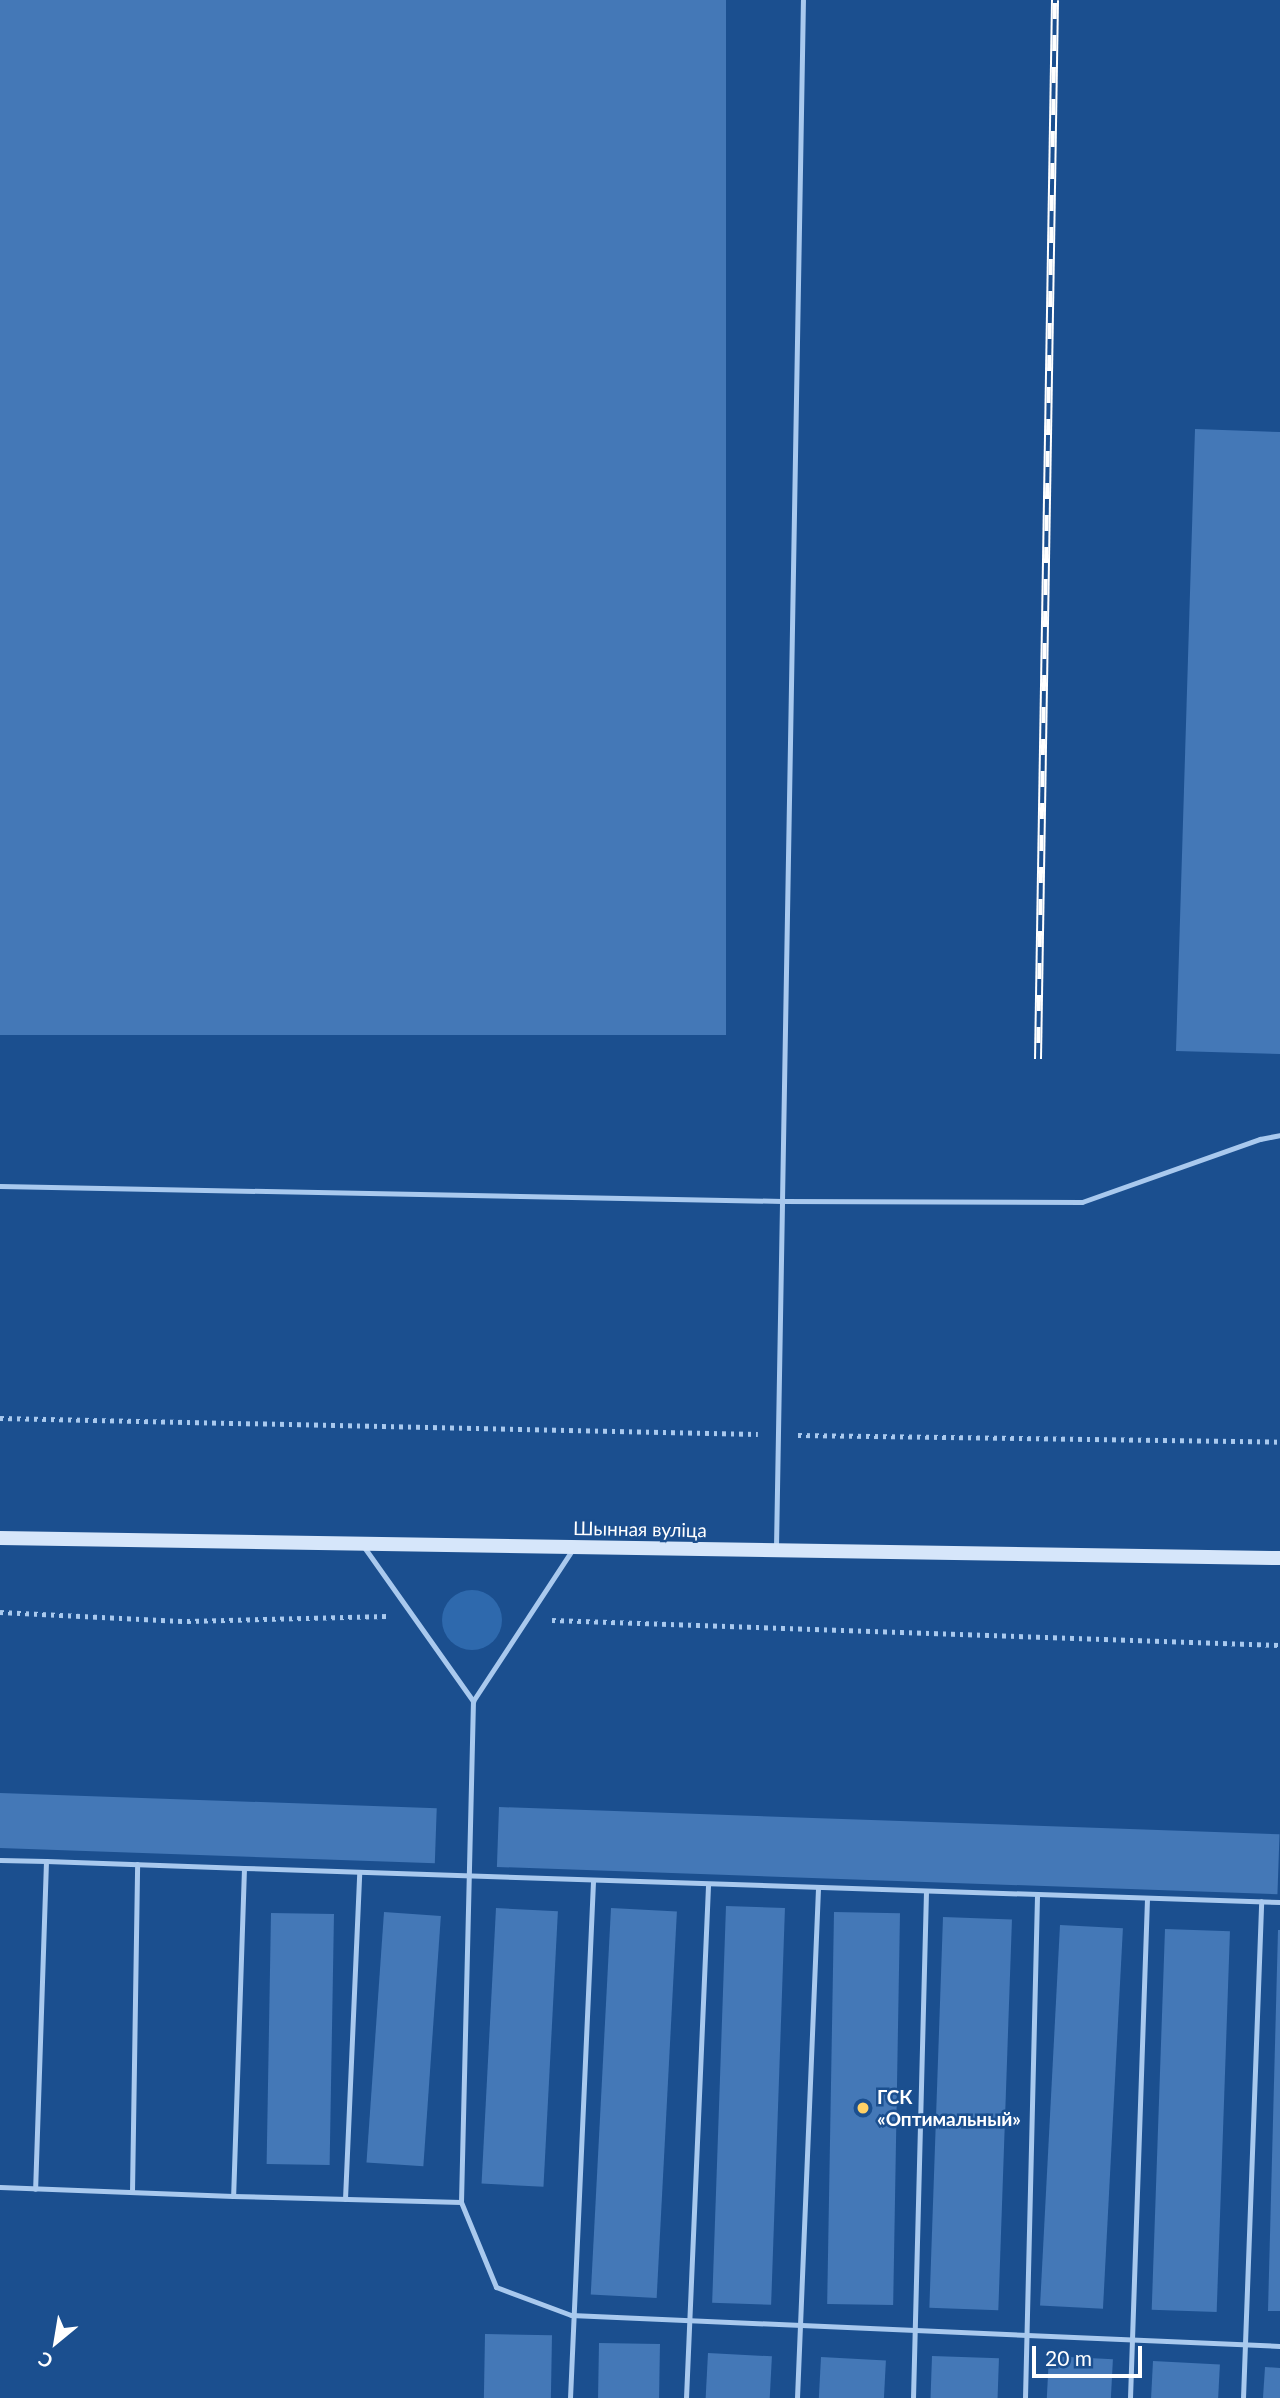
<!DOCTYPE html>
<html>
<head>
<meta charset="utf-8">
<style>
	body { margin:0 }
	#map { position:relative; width:1280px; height:2398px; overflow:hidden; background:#1b4f8f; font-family:Lato,sans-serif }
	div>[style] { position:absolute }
	.green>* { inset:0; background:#2e69ad }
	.round { border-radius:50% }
	.building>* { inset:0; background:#4478b7; transform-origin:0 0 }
	.path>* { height:4.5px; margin-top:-2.25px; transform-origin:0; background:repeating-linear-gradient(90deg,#a9c9ee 0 3.5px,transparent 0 8.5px) }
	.lane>* { height:5px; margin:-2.5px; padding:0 2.5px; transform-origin:2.5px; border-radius:2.5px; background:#a9c9ee }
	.secondary>* { height:14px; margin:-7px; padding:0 7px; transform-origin:7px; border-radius:7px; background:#d6e6fa }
	.rail>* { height:8px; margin-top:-4px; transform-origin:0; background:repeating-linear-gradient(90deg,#1b4f8f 0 16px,#fff 0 32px); box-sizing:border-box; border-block:2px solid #fff }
	.dots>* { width:19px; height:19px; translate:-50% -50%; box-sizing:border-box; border:4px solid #1b4f8f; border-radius:50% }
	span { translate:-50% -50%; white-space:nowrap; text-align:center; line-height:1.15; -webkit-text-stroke:5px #1b4f8f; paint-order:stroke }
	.street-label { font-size:19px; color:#fff }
	.poi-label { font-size:19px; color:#fff; font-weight:700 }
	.left { translate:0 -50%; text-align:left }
	.north { position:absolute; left:21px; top:2307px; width:70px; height:70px; -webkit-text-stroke:5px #1b4f8f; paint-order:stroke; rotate:210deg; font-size:19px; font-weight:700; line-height:28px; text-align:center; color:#fff }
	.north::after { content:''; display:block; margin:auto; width:24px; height:32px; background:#fff; clip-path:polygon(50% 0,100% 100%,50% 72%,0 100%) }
	.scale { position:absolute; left:1032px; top:2346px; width:110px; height:32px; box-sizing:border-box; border:4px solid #fff; border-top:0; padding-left:9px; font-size:21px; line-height:24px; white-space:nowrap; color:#fff; -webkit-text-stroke:5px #1b4f8f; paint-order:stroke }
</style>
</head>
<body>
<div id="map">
	<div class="green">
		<div class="round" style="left:442px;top:1590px;width:60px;height:60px"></div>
	</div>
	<div class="building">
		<div style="left:0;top:0;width:726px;height:1035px"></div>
		<div style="clip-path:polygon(1195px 429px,1280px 432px,1280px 1054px,1176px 1051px)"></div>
		<div style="left:0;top:1793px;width:437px;height:55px;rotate:2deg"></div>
		<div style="left:499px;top:1807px;width:781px;height:60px;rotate:2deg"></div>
		<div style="left:726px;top:1906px;width:59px;height:397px;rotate:2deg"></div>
		<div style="left:496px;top:1908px;width:62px;height:276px;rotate:3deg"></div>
		<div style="left:611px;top:1908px;width:66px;height:387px;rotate:3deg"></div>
		<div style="left:384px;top:1912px;width:57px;height:251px;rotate:4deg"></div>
		<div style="left:834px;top:1912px;width:66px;height:392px;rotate:1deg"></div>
		<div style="left:271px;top:1913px;width:63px;height:251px;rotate:1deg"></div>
		<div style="left:943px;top:1917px;width:69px;height:391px;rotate:2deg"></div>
		<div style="left:1060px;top:1925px;width:63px;height:381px;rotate:3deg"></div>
		<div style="left:1165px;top:1929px;width:65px;height:381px;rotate:2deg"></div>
		<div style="clip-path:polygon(1278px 1930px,1280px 1930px,1280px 2311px,1268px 2311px)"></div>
		<div style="left:485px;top:2334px;width:67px;height:64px;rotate:1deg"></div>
		<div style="left:599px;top:2343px;width:61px;height:55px;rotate:1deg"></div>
		<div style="left:708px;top:2353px;width:64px;height:45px;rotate:3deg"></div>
		<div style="left:932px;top:2356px;width:67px;height:42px;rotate:2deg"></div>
		<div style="left:1049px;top:2356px;width:64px;height:42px;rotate:3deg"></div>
		<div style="left:821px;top:2357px;width:65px;height:41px;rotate:3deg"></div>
		<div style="left:1153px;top:2361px;width:67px;height:37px;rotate:3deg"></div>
		<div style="clip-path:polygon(1265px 2367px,1280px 2368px,1280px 2398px,1263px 2398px)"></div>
	</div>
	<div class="path">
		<div style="left:0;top:1418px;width:758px;rotate:1.21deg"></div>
		<div style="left:798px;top:1435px;width:482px;rotate:0.8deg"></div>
		<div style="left:0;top:1612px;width:187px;rotate:2.8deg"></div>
		<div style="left:187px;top:1621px;width:200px;rotate:-1.4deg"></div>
		<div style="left:552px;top:1620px;width:728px;rotate:1.97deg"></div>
	</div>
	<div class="lane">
		<div style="left:0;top:1186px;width:782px;rotate:1.1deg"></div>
		<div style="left:782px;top:1201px;width:1201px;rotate:-89deg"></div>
		<div style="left:364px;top:1547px;width:189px;rotate:54.7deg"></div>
		<div style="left:473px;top:1701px;width:181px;rotate:-56.7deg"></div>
		<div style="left:776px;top:1547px;width:346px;rotate:-89deg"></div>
		<div style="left:782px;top:1201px;width:300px;rotate:0.2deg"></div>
		<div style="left:1082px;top:1202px;width:189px;rotate:-19.5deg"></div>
		<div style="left:1260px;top:1139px;width:20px;rotate:-11deg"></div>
		<div style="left:0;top:1860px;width:46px;rotate:1.2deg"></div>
		<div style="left:46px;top:1861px;width:328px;rotate:91.9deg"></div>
		<div style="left:46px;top:1861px;width:198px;rotate:2deg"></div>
		<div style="left:1280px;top:1902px;width:1037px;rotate:-178.12deg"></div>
		<div style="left:244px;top:1868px;width:328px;rotate:91.9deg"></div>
		<div style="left:233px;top:2196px;width:228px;rotate:1.5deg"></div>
		<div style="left:461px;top:2202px;width:92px;rotate:67.6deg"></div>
		<div style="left:496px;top:2287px;width:80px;rotate:20.5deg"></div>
		<div style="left:571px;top:2315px;width:710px;rotate:2.5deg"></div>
		<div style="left:0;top:2187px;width:233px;rotate:2.2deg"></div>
		<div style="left:132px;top:2192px;width:328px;rotate:-89.1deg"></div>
		<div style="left:345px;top:2199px;width:326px;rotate:-87.5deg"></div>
		<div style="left:461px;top:2202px;width:501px;rotate:-88.63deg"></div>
		<div style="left:570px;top:2398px;width:518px;rotate:-87.45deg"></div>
		<div style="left:686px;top:2398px;width:513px;rotate:-87.54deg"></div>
		<div style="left:797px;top:2398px;width:510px;rotate:-87.64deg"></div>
		<div style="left:913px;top:2398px;width:507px;rotate:-88.53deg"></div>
		<div style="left:1025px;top:2398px;width:503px;rotate:-88.63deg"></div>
		<div style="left:1130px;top:2398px;width:500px;rotate:-88.05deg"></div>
		<div style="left:1243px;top:2398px;width:497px;rotate:-87.9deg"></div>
	</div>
	<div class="secondary">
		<div style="left:0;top:1538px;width:1280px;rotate:0.9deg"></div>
	</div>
	<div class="rail">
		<div style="left:1038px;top:1059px;width:1059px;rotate:-89.08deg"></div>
	</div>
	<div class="dots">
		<div style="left:863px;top:2108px;background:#ffd166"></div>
	</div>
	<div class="street-label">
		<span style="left:640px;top:1529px;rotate:1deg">Шынная вуліца</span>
	</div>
	<div class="poi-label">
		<span class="left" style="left:877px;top:2108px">ГСК<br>«Оптимальный»</span>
	</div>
	<div class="north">С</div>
	<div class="scale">20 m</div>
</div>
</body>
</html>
